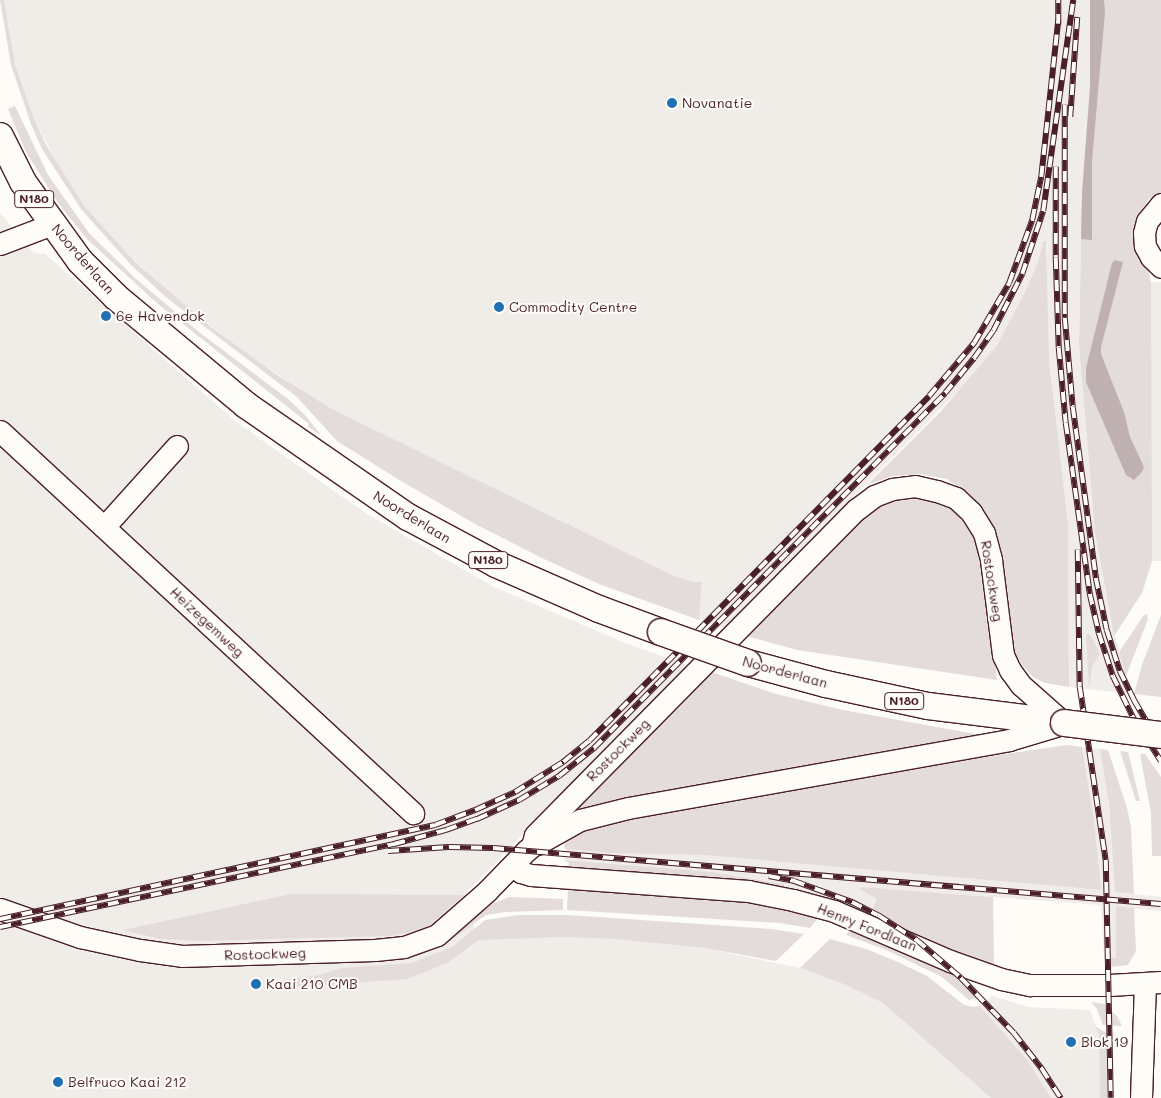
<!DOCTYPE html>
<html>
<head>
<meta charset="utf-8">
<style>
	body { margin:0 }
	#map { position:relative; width:1161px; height:1098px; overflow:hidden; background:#fdfcf7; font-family:Mali,sans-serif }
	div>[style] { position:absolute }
	.built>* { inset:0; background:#f0ece8; transform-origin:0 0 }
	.green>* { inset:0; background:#e3dcda }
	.water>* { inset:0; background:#c0b1b1 }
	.roads { filter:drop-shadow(1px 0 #4a1f2b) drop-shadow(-1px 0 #4a1f2b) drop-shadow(0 1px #4a1f2b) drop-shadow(0 -1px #4a1f2b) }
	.minor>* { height:21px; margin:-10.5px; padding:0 10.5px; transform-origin:10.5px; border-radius:10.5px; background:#fdfcf7 }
	.major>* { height:26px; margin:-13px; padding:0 13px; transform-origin:13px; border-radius:13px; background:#fdfcf7 }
	.rail>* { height:5.5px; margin-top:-2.75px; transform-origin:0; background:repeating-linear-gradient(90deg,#fdfcf7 0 11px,#4a1f2b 0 22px); box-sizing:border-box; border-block:1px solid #4a1f2b }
	.bridges { filter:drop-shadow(1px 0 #4a1f2b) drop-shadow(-1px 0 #4a1f2b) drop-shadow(0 1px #4a1f2b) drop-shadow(0 -1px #4a1f2b) }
	.major-bridge>* { height:26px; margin:-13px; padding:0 13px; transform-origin:13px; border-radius:13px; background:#fdfcf7 }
	.dots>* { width:14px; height:14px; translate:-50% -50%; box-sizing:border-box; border:2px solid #fdfcf7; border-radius:50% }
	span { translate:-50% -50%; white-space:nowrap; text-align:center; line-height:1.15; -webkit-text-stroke:4px #fdfcf7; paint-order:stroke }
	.shield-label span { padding:1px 4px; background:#fdfcf7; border:1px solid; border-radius:4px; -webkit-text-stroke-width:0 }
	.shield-label { font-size:12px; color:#4a1f2b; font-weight:700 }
	.poi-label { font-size:14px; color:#4a1f2b }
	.left { translate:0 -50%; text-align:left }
	.street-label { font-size:14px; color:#4a1f2b }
</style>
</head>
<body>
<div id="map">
	<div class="built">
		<div style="clip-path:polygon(4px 0,1090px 0,1090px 88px,1082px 193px,1079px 345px,1095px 532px,1111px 622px,1126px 676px,1134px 694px,1069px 687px,1068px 523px,1049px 360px,1045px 275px,1047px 245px,1043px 242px,1038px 262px,1025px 292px,996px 347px,971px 378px,724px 628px,699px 620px,702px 582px,693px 582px,672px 575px,330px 408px,303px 392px,244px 352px,171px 294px,110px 238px,85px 207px,63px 175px,35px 121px,15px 65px)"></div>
		<div style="clip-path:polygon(0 213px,34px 253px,45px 254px,235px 421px,367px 514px,494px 587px,630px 645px,688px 665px,464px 895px,478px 939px,562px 937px,613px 939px,705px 948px,800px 968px,846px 985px,883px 1003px,991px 1098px,0 1098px)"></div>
		<div style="left:1151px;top:282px;width:10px;height:279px"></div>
		<div style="clip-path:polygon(1082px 747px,1100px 749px,1109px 805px,1115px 892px,1161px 897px,1161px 911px,1116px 907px,1116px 958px,1104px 959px,1101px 905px,861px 887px,860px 889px,878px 899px,870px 916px,784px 888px,784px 884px,752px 878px,713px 872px,564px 860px,565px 849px,703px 855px,1100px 890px,1094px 820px)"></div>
		<div style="clip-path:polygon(992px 996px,1028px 1007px,1090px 1010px,1099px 1035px,1100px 1098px,1051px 1098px,1028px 1061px,980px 1006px)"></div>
		<div style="left:1106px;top:1033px;width:9px;height:65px;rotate:6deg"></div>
	</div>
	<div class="green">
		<div style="clip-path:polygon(0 0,4px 0,15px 65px,35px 121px,46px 145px,85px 207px,135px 262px,211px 327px,277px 375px,330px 408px,672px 575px,693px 582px,702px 582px,699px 620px,599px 584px,544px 559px,477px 525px,401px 481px,337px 441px,297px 397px,167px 298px,132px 266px,81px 209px,42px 149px,31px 124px,11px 65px)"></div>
		<div style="clip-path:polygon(1090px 0,1161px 0,1161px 193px,1149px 199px,1137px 217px,1151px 282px,1152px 561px,1142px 593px,1114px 636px,1095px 532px,1079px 345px,1082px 193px,1090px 88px)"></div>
		<div style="clip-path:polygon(15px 106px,48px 175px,89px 233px,135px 278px,199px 332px,288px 399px,304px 414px,321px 435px,308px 427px,309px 424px,158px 304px,87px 239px,58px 203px,26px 152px,8px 109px)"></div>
		<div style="clip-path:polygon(1046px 241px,1049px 360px,1068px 523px,1069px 687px,1045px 683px,1033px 677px,1023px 666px,1015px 654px,995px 535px,985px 513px,974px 498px,947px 479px,920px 474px,893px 476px,867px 485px,941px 411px,996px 347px,1025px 292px,1038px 262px,1043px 242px)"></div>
		<div style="clip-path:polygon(905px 495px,923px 497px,953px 509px,964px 518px,981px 545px,997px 680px,797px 650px,743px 635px,873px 505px)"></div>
		<div style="clip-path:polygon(1147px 614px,1148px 619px,1126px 676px,1119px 652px,1144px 615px)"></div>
		<div style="clip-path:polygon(1161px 615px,1161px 697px,1134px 694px,1142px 665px)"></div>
		<div style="clip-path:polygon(1086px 634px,1090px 634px,1100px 654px,1092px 667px,1089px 689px)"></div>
		<div style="clip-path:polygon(706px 670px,776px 694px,843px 710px,987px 736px,577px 815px,572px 809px)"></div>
		<div style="clip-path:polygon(1067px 745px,1082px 747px,1094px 820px,1101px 890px,703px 855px,612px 853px,565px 849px,564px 846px,565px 842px,570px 837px,584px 831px,645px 815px,964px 760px)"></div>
		<div style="clip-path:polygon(1100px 749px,1108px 750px,1127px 808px,1131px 827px,1134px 894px,1115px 892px,1109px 805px)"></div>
		<div style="clip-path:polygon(1120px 751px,1128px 752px,1140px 801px,1136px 801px)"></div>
		<div style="clip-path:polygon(1140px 754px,1145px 754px,1161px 777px,1161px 856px,1152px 856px,1151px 813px)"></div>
		<div style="clip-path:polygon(564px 860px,713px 872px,784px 884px,784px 888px,568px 869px,569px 863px)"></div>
		<div style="clip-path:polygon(861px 887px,993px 897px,994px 965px,976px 961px,870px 916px,877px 899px,860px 889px)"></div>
		<div style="clip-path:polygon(568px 888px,757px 902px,819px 917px,810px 928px,780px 923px,567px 910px)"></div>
		<div style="clip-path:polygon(291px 894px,464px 895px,432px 923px,420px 930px,389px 936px,202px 941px,161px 939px,123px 930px)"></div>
		<div style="clip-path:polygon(509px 897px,563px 899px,563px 910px,505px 912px,486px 915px,445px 944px,420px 955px,404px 960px,356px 962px,443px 941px,492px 904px)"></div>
		<div style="clip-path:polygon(1116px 906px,1134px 908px,1136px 951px,1128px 965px,1111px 967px,1110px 958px,1116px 958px)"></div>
		<div style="clip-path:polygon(518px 915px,569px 915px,771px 929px,804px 934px,776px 961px,705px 948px,613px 939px,562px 937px,478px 940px,449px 962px,408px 979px,278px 988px,278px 981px,320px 975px,342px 968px,412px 963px,452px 947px,485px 920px)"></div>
		<div style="clip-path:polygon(851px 928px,948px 970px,976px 998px,969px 1000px,942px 977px,886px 950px,846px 935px)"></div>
		<div style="clip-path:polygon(830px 939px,866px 949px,898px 962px,927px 976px,964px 1005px,973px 1007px,980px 1006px,1028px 1061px,1051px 1098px,991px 1098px,883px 1003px,846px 985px,800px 968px)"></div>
		<div style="clip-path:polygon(1091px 1002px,1104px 1004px,1117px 1016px,1122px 1026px,1103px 1025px,1097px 1009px)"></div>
		<div style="clip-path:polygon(1095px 1026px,1106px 1033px,1107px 1098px,1100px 1098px,1099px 1035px)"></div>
	</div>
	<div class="water">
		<div style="clip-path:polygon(1090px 0,1104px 0,1105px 12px,1092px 161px,1092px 240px,1081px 239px,1082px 193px,1090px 87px)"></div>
		<div style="clip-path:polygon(1115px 260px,1123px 262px,1101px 347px,1101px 354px,1124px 412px,1130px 437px,1144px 467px,1142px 472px,1134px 480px,1126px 475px,1086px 382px,1086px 368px,1112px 263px)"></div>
	</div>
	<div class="roads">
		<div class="minor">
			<div style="left:1161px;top:204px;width:22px;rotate:129deg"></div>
			<div style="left:1147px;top:221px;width:12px;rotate:104deg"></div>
			<div style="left:1144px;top:233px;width:13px;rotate:86deg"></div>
			<div style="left:1145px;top:246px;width:13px;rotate:61deg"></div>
			<div style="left:1151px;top:257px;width:14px;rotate:45deg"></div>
			<div style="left:0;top:244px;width:56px;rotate:-21deg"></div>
			<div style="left:0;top:431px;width:563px;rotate:42.77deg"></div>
			<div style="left:104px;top:527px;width:109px;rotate:-48deg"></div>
			<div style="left:537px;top:844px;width:49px;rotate:-29.2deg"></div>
			<div style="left:580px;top:820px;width:49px;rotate:-14deg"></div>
			<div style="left:628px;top:808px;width:387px;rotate:-10.1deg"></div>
			<div style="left:1009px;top:740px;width:55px;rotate:-16.8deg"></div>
			<div style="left:513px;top:865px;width:11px;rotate:41deg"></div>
			<div style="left:521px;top:872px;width:10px;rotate:17deg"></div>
			<div style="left:531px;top:875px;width:218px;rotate:4.2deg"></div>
			<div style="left:748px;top:891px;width:46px;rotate:11.3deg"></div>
			<div style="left:793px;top:900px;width:42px;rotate:15deg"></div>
			<div style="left:834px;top:911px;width:126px;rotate:23.3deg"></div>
			<div style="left:950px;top:961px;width:54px;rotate:19.4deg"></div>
			<div style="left:1001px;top:979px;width:30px;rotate:12deg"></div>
			<div style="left:1030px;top:985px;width:79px"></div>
			<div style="left:1109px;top:985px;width:52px;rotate:-3.3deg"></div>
			<div style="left:0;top:909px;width:85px;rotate:19.3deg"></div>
			<div style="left:80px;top:937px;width:61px;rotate:12.2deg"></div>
			<div style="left:140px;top:950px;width:42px;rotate:8.1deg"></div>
			<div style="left:182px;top:956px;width:193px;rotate:-1.8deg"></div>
			<div style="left:375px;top:950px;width:29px;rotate:-6deg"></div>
			<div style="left:404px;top:947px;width:35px;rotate:-20deg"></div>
			<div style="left:437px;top:935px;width:67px;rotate:-41.3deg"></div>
			<div style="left:487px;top:891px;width:57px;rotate:-45.7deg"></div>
			<div style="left:527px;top:850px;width:6px;rotate:-39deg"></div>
			<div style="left:532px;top:846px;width:11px;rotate:-75deg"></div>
			<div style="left:535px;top:835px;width:458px;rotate:-45.4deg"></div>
			<div style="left:857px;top:509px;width:21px;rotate:-37deg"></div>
			<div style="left:874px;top:496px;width:19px;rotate:-21deg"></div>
			<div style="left:892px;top:489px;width:23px;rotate:-7deg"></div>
			<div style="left:915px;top:486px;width:23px;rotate:13deg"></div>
			<div style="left:937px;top:491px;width:20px;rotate:20deg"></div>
			<div style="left:956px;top:498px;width:21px;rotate:43deg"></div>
			<div style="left:971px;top:512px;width:25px;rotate:58deg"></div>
			<div style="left:984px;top:533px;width:28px;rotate:75deg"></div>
			<div style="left:991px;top:560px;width:96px;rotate:82.8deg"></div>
			<div style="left:1003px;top:655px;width:17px;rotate:65deg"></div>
			<div style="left:1010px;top:670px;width:19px;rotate:54deg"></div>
			<div style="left:1021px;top:685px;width:57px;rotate:41.5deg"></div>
			<div style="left:1141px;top:1098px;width:114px;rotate:-88deg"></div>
		</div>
		<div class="major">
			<div style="left:0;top:136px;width:51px;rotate:63.4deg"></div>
			<div style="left:23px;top:182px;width:97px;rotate:54.2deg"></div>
			<div style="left:80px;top:261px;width:51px;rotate:45deg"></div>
			<div style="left:116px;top:297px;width:169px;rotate:39.7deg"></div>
			<div style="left:246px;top:405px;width:197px;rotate:34.7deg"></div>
			<div style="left:408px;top:517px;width:100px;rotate:28.1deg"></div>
			<div style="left:496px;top:564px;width:112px;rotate:23.6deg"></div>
			<div style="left:599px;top:609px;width:66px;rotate:20.4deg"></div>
			<div style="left:748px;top:663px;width:81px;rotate:15.1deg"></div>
			<div style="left:826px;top:684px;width:104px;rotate:12.2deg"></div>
			<div style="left:928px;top:706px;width:137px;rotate:7.1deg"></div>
		</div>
	</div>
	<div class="rail">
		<div style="left:1058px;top:25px;width:25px;rotate:-90deg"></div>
		<div style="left:1065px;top:105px;width:213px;rotate:90deg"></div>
		<div style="left:1065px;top:318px;width:89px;rotate:84.9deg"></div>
		<div style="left:1073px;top:407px;width:173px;rotate:82.3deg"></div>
		<div style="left:1096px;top:578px;width:53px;rotate:78.1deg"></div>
		<div style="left:1107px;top:630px;width:43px;rotate:72.4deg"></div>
		<div style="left:1120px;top:671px;width:32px;rotate:64deg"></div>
		<div style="left:1134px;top:700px;width:53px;rotate:59.6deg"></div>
		<div style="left:1070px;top:117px;width:100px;rotate:-86deg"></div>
		<div style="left:1056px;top:167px;width:91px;rotate:90deg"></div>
		<div style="left:1056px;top:258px;width:90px;rotate:88.1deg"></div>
		<div style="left:1059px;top:348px;width:75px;rotate:84.7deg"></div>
		<div style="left:1066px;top:423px;width:173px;rotate:82deg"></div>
		<div style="left:1090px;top:594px;width:40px;rotate:77deg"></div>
		<div style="left:1099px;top:633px;width:45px;rotate:72deg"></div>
		<div style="left:1113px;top:676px;width:48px;rotate:64deg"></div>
		<div style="left:1134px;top:719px;width:50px;rotate:57.3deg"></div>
		<div style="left:1078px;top:550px;width:137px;rotate:89.2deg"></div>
		<div style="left:1080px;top:687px;width:175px;rotate:81.5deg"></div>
		<div style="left:1106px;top:860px;width:238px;rotate:88.8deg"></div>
		<div style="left:388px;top:851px;width:61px;rotate:-3.8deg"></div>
		<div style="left:449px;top:847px;width:44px;rotate:1.3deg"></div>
		<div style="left:493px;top:848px;width:670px;rotate:4.79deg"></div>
		<div style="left:769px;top:876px;width:25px;rotate:11deg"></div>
		<div style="left:794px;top:881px;width:62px;rotate:19.9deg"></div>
		<div style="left:852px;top:902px;width:29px;rotate:27deg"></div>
		<div style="left:878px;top:915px;width:46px;rotate:32.7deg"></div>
		<div style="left:917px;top:940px;width:58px;rotate:40.8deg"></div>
		<div style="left:961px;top:978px;width:76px;rotate:46.1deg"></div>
		<div style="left:1014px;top:1033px;width:46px;rotate:52.1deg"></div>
		<div style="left:1042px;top:1069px;width:35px;rotate:57deg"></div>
		<div style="left:0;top:919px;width:445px;rotate:-12.2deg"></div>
		<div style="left:435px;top:825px;width:43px;rotate:-20.6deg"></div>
		<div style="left:475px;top:810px;width:44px;rotate:-24.2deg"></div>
		<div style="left:515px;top:792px;width:57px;rotate:-32deg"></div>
		<div style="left:563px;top:762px;width:33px;rotate:-39deg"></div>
		<div style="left:589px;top:741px;width:484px;rotate:-45.4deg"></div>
		<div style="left:929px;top:396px;width:70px;rotate:-49.7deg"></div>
		<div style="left:974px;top:343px;width:69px;rotate:-59.7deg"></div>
		<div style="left:1009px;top:283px;width:67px;rotate:-69.9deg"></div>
		<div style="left:1032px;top:220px;width:44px;rotate:-78.2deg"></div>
		<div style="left:1041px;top:177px;width:158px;rotate:-83.8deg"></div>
		<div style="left:0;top:927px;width:403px;rotate:-11.9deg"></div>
		<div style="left:394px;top:844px;width:54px;rotate:-15.1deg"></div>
		<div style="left:446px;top:830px;width:33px;rotate:-20deg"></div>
		<div style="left:477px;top:819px;width:46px;rotate:-24.3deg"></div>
		<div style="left:519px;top:800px;width:47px;rotate:-31deg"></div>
		<div style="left:559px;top:776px;width:45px;rotate:-38.7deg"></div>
		<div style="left:594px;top:748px;width:499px;rotate:-45.3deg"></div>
		<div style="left:945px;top:393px;width:45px;rotate:-50.4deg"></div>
		<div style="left:974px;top:358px;width:33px;rotate:-55deg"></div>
		<div style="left:993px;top:331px;width:64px;rotate:-63deg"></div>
		<div style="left:1022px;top:274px;width:66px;rotate:-71.6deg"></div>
		<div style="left:1043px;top:211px;width:213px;rotate:-81.9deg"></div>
	</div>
	<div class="bridges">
		<div class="major-bridge">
			<div style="left:661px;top:632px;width:92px;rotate:19.6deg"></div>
			<div style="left:1064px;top:723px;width:98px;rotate:7.1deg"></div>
		</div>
	</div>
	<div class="dots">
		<div style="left:672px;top:103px;background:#1f6fb2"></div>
		<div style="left:499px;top:307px;background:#1f6fb2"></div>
		<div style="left:106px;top:316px;background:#1f6fb2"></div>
		<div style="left:256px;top:984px;background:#1f6fb2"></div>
		<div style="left:1071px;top:1042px;background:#1f6fb2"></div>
		<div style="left:58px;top:1082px;background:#1f6fb2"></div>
	</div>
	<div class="shield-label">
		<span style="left:34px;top:199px">N180</span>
		<span style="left:488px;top:560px">N180</span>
		<span style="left:904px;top:701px">N180</span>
	</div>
	<div class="poi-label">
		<span class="left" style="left:682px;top:103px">Novanatie</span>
		<span class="left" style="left:509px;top:307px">Commodity Centre</span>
		<span class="left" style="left:116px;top:316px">6e Havendok</span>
		<span class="left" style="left:266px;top:984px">Kaai 210 CMB</span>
		<span class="left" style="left:1081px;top:1042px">Blok 19</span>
		<span class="left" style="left:68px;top:1082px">Belfruco Kaai 212</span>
	</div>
	<div class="street-label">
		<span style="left:83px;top:259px;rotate:49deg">Noorderlaan</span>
		<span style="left:412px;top:517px;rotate:31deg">Noorderlaan</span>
		<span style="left:992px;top:581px;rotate:81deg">Rostockweg</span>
		<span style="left:207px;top:622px;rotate:43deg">Heizegemweg</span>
		<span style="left:785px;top:672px;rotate:15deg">Noorderlaan</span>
		<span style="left:618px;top:750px;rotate:-45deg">Rostockweg</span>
		<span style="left:867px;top:927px;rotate:22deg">Henry Fordlaan</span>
		<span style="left:265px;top:954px;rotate:-2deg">Rostockweg</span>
	</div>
</div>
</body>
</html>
